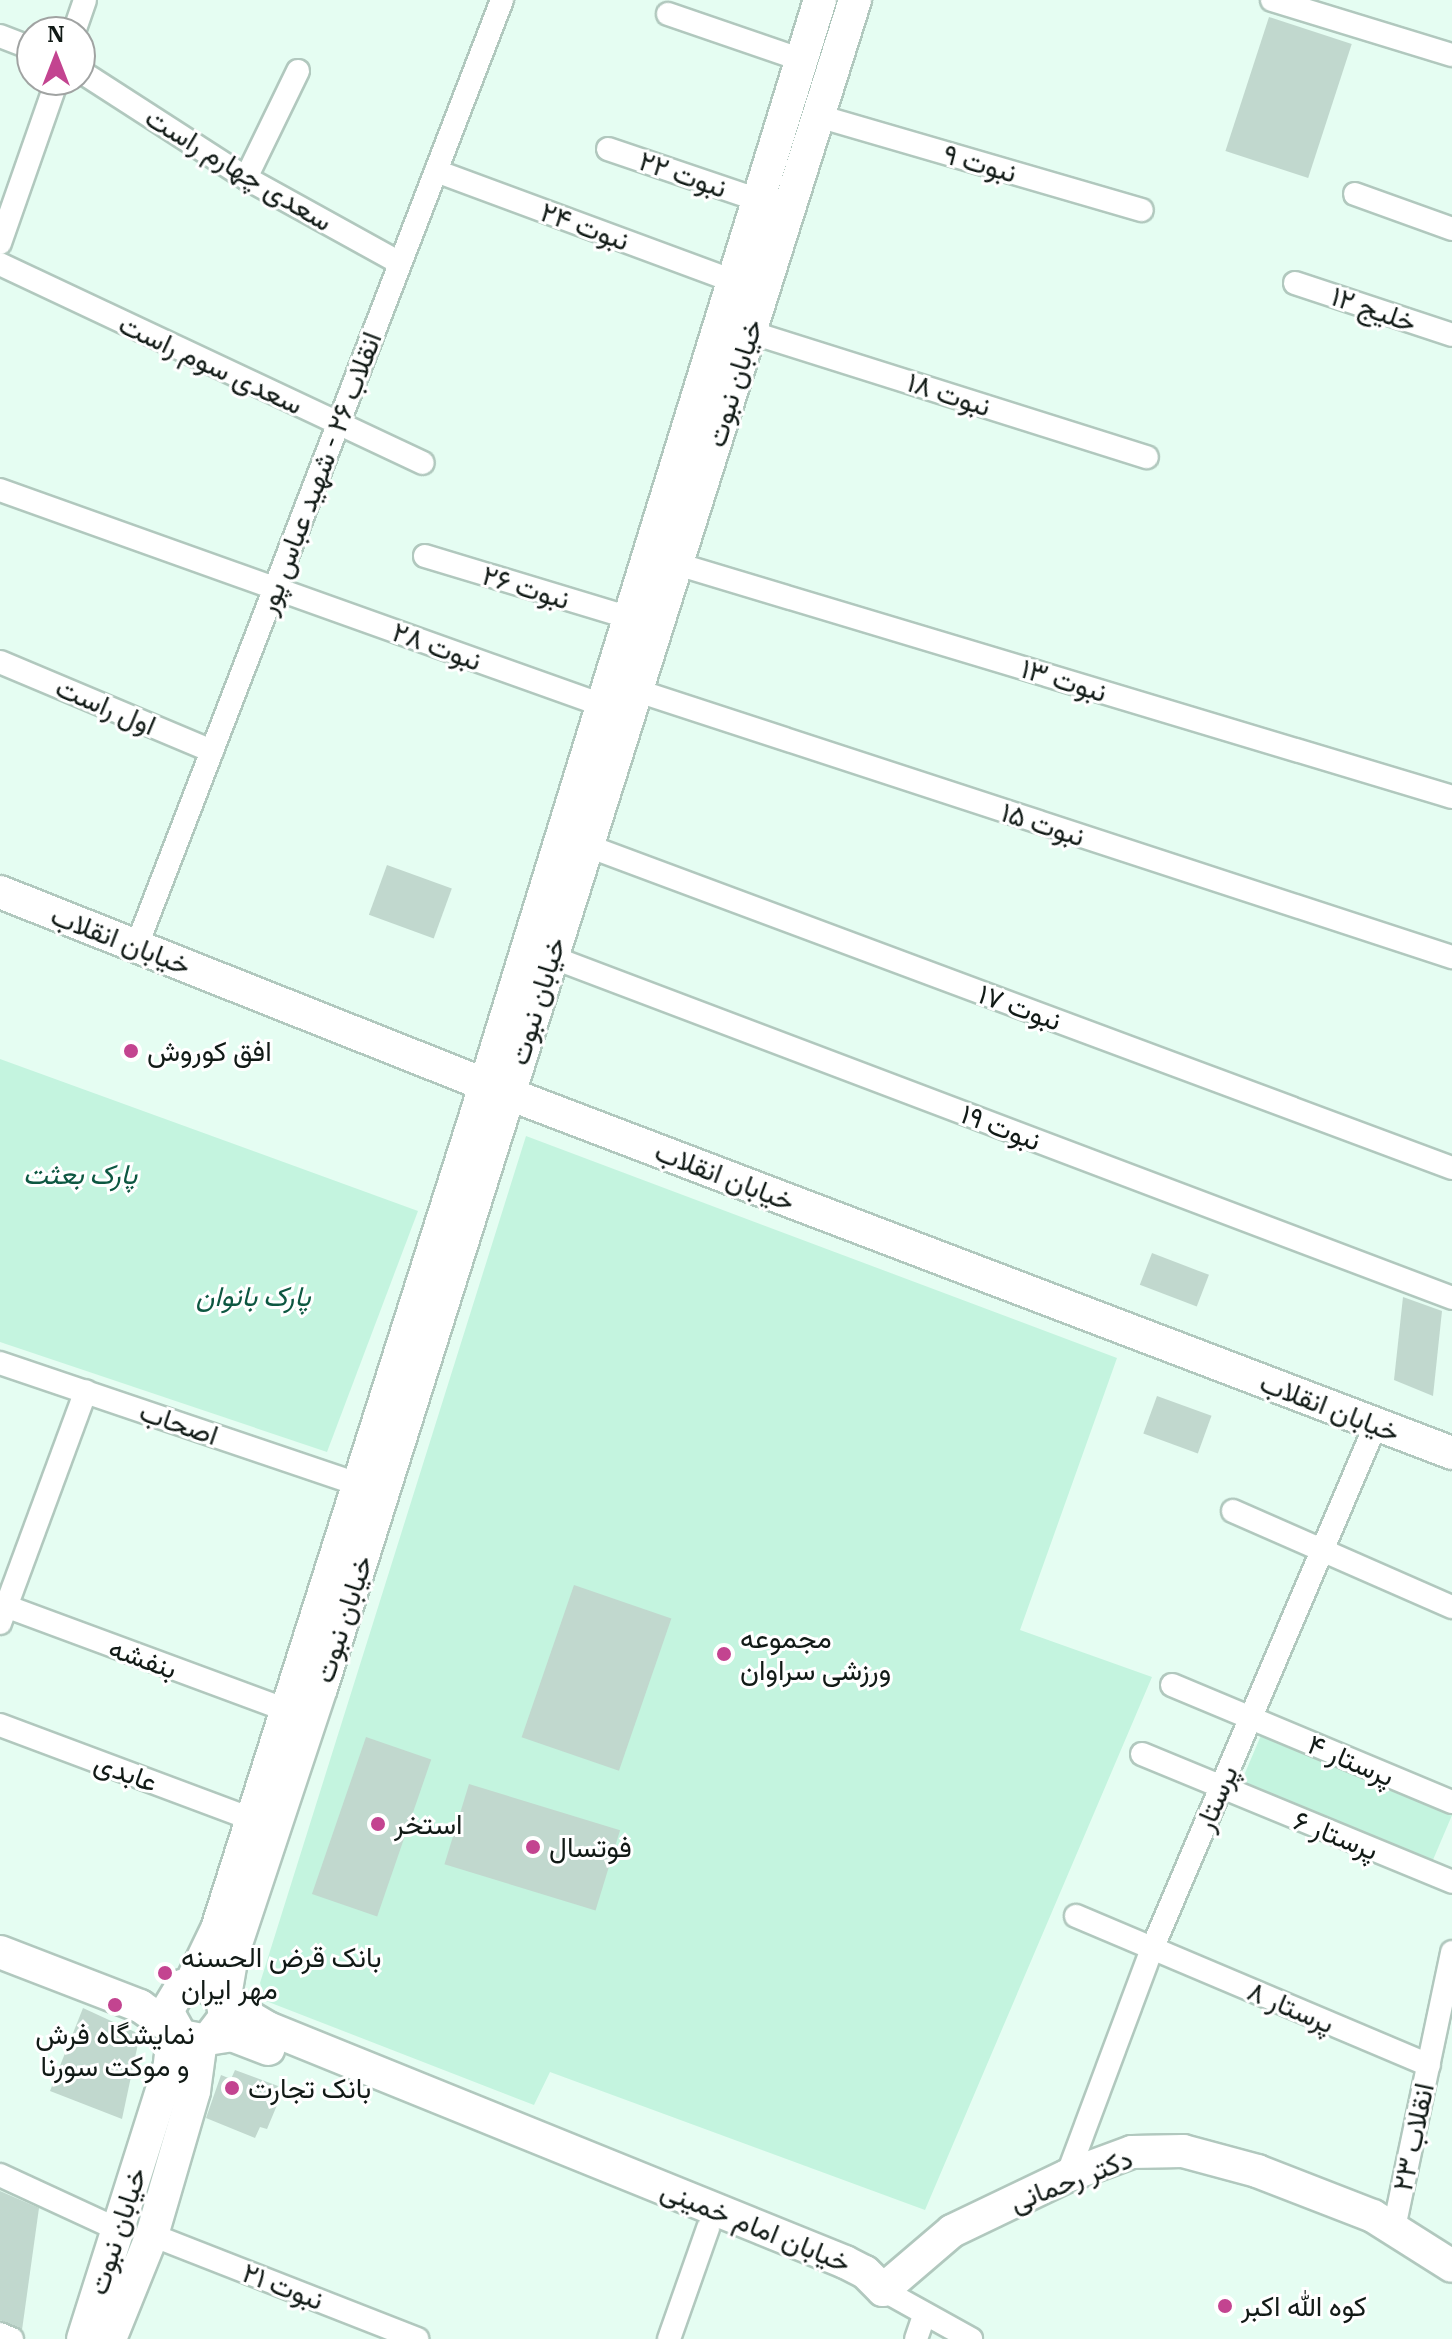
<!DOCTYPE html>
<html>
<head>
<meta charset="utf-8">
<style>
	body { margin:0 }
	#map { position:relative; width:1452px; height:2339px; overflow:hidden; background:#e5fdf2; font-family:"IBM Plex Serif",Vazirmatn,serif }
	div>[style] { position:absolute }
	.green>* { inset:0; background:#c4f4df; transform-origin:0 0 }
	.building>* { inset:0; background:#c1d8ce; transform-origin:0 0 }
	.roads { filter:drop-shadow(2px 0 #b1c8be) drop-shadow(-2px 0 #b1c8be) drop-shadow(0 2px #b1c8be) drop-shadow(0 -2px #b1c8be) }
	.street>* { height:22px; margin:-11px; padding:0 11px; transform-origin:11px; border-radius:11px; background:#fff }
	.secondary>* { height:32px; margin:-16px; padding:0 16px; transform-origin:16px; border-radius:16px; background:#fff }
	.dots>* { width:22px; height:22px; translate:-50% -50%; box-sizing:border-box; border:4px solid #fff; border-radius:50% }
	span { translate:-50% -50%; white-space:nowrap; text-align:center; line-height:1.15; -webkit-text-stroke:6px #fff; paint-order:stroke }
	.street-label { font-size:28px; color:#111a16 }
	.poi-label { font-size:28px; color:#111a16 }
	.left { translate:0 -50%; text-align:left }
	.park-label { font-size:28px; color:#0d5741; font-style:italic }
	.north { position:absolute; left:16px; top:16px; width:80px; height:80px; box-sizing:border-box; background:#fff; border:2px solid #a0a3a2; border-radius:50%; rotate:0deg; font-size:22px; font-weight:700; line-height:32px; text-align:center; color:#111a16 }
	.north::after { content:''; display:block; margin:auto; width:28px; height:36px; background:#c34490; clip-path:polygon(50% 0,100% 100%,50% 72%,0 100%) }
</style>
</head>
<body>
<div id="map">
	<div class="green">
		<div style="clip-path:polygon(0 1059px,418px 1211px,327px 1452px,0 1342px)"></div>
		<div style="clip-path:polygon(526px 1136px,1117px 1358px,1020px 1630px,1152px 1677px,925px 2210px,550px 2072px,534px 2105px,266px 2001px,260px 1983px)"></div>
		<div style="left:1262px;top:1733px;width:207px;height:57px;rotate:23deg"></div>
	</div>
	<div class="building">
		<div style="left:1269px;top:17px;width:87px;height:141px;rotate:18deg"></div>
		<div style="left:387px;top:865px;width:69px;height:53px;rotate:20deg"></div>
		<div style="left:1152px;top:1253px;width:61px;height:34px;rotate:21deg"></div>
		<div style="clip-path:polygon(1403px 1297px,1442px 1311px,1433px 1396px,1394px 1380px)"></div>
		<div style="left:1157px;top:1396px;width:58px;height:40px;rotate:20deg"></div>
		<div style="left:574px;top:1585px;width:103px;height:161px;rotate:19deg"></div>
		<div style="left:366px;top:1737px;width:69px;height:166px;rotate:19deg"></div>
		<div style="left:469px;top:1784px;width:158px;height:84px;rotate:17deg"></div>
		<div style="clip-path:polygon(83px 2008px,135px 2032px,139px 2039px,122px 2119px,50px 2091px)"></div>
		<div style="clip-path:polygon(235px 2070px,278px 2086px,274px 2096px,280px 2098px,267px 2129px,260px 2127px,255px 2138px,206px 2118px,221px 2075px,231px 2079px)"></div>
		<div style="clip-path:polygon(0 2191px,39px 2208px,22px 2330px,0 2320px)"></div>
	</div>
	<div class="roads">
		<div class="street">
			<div style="left:1272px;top:0;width:188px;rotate:17deg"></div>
			<div style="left:668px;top:14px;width:142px;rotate:18.9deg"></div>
			<div style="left:74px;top:32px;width:34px;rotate:-71deg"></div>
			<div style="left:0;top:36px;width:34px;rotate:21deg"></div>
			<div style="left:80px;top:71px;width:197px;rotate:32.8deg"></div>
			<div style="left:246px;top:178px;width:176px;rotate:28.9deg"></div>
			<div style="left:818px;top:116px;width:337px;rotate:16.2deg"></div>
			<div style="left:608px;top:149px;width:159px;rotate:18.7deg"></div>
			<div style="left:436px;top:171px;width:318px;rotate:20.3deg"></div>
			<div style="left:246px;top:178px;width:119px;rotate:-64.1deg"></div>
			<div style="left:1355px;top:194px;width:103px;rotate:19.8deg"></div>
			<div style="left:0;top:243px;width:173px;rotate:-70.7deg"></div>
			<div style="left:0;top:264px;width:467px;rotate:25.2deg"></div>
			<div style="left:1295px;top:283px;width:165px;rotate:18.3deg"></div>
			<div style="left:750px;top:332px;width:416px;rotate:17.5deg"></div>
			<div style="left:0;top:490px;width:636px;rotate:19.66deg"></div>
			<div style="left:425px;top:556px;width:211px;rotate:16.8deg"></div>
			<div style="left:677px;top:564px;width:809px;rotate:16.73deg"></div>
			<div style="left:0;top:662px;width:230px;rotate:22.8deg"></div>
			<div style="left:635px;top:690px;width:860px;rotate:18.1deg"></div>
			<div style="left:588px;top:846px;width:922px;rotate:20.44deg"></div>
			<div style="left:137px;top:945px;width:1013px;rotate:-68.88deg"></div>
			<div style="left:549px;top:956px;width:966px;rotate:20.74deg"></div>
			<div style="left:0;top:1363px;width:378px;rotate:18.7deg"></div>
			<div style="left:1233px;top:1511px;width:239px;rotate:23.7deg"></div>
			<div style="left:0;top:1604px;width:305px;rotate:20.3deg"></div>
			<div style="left:0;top:1623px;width:247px;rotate:-69.7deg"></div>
			<div style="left:1172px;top:1685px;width:303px;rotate:22.7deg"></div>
			<div style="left:0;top:1725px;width:269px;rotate:20.5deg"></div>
			<div style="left:1142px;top:1754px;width:335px;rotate:22.4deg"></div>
			<div style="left:1076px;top:1916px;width:383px;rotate:22.9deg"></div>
			<div style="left:0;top:2175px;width:129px;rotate:24.8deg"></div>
			<div style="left:1067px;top:2176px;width:242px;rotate:-69.5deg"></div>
			<div style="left:1152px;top:1949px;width:571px;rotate:-66.89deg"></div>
			<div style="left:1394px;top:2228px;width:282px;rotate:-78.1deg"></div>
			<div style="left:152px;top:2235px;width:285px;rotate:21.4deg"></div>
			<div style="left:883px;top:2290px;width:101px;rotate:29.1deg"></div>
			<div style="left:0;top:2334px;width:13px;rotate:23deg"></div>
			<div style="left:669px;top:2339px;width:118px;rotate:-70.6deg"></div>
			<div style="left:916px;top:2339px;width:24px;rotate:-71deg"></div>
		</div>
		<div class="secondary">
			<div style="left:855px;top:0;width:1770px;rotate:107.55deg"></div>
			<div style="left:321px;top:1688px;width:281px;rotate:108.4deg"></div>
			<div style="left:232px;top:1955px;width:48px;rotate:99.7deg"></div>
			<div style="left:224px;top:2002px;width:51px;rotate:30.6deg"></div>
			<div style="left:268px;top:2028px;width:623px;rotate:22.07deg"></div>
			<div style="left:845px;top:2262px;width:22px;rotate:27deg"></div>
			<div style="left:865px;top:2272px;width:25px;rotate:45deg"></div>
			<div style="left:0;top:892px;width:548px;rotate:21.65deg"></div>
			<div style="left:509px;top:1094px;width:1009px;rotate:20.84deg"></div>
			<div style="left:0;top:1952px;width:150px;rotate:21.1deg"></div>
			<div style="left:140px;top:2006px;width:42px;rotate:35.2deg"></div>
			<div style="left:174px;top:2030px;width:38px;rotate:97deg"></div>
			<div style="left:169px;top:2068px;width:284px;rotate:107.6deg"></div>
			<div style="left:191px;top:1983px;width:60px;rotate:-64.3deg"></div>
			<div style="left:217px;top:1929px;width:848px;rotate:-72.36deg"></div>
			<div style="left:474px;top:1121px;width:1173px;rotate:-72.85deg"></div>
			<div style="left:210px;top:2037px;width:25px;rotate:-53deg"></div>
			<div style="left:225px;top:2017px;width:20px;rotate:-99deg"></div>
			<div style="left:222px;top:1997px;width:26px;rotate:-144deg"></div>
			<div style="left:201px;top:1982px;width:19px;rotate:168deg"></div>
			<div style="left:182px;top:1986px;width:29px;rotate:121deg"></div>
			<div style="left:167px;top:2011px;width:29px;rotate:61deg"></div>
			<div style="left:181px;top:2036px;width:20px;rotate:11deg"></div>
			<div style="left:201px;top:2040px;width:31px;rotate:-9deg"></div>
			<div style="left:232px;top:2035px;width:39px;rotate:21deg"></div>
			<div style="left:883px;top:2290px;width:91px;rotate:-40.5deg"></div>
			<div style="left:952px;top:2231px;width:127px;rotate:-25.6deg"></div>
			<div style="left:1067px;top:2176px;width:69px;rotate:-20.3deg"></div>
			<div style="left:1132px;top:2152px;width:51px;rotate:-1.1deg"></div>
			<div style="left:1183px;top:2151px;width:77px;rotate:15.1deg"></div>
			<div style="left:1257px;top:2171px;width:124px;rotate:21.2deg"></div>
			<div style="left:1373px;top:2216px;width:93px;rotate:32.3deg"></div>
			<div style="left:110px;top:2339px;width:112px;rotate:-68deg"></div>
			<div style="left:152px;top:2235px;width:150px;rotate:-73.7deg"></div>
			<div style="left:194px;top:2091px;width:51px;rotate:-82.2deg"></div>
		</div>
	</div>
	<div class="dots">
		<div style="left:131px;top:1051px;background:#c34490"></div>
		<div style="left:724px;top:1654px;background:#c34490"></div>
		<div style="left:378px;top:1824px;background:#c34490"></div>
		<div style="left:533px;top:1847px;background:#c34490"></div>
		<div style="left:165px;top:1973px;background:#c34490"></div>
		<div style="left:115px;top:2005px;background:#c34490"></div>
		<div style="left:232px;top:2088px;background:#c34490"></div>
		<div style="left:1225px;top:2306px;background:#c34490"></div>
	</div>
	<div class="street-label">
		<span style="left:980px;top:163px;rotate:16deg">نبوت ۹</span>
		<span style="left:239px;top:169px;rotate:31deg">سعدی چهارم راست</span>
		<span style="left:683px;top:174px;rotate:19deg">نبوت ۲۲</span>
		<span style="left:585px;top:226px;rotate:20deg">نبوت ۲۴</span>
		<span style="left:1374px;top:309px;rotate:19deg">خلیج ۱۲</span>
		<span style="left:211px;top:364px;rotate:25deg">سعدی سوم راست</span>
		<span style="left:734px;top:383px;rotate:-73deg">خیابان نبوت</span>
		<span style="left:949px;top:394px;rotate:18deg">نبوت ۱۸</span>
		<span style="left:319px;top:473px;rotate:-69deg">انقلاب ۲۶ - شهید عباس پور</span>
		<span style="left:526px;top:587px;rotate:17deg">نبوت ۲۶</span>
		<span style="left:437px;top:646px;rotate:20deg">نبوت ۲۸</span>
		<span style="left:1064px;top:680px;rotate:17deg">نبوت ۱۳</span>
		<span style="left:106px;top:706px;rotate:23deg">اول راست</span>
		<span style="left:1043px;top:824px;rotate:18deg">نبوت ۱۵</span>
		<span style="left:121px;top:940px;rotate:21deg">خیابان انقلاب</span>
		<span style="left:537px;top:1001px;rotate:-73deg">خیابان نبوت</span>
		<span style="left:1020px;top:1007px;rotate:20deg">نبوت ۱۷</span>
		<span style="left:1001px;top:1127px;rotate:21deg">نبوت ۱۹</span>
		<span style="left:725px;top:1176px;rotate:21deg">خیابان انقلاب</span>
		<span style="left:1330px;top:1407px;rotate:21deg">خیابان انقلاب</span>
		<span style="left:179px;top:1423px;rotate:19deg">اصحاب</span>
		<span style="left:343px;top:1619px;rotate:-72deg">خیابان نبوت</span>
		<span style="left:143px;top:1658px;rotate:20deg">بنفشه</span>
		<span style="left:1351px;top:1760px;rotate:23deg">پرستار ۴</span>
		<span style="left:126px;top:1772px;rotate:20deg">عابدی</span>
		<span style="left:1216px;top:1798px;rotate:-67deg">پرستار</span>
		<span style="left:1336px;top:1835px;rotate:22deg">پرستار ۶</span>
		<span style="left:1291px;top:2007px;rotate:23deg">پرستار ۸</span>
		<span style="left:1413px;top:2137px;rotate:-78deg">انقلاب ۲۳</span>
		<span style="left:1071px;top:2180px;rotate:-21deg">دکتر رحمانی</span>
		<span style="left:756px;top:2226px;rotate:22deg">خیابان امام خمینی</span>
		<span style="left:117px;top:2231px;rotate:-72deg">خیابان نبوت</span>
		<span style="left:283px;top:2286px;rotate:21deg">نبوت ۲۱</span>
	</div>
	<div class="poi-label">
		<span class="left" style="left:147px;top:1051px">افق کوروش</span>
		<span class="left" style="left:740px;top:1654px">مجموعه<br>ورزشی سراوان</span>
		<span class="left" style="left:394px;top:1824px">استخر</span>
		<span class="left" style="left:549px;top:1847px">فوتسال</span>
		<span class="left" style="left:181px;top:1973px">بانک قرض الحسنه<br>مهر ایران</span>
		<span style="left:115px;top:2050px">نمایشگاه فرش<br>و موکت سورنا</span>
		<span class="left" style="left:248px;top:2088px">بانک تجارت</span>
		<span class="left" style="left:1241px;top:2306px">کوه الله اکبر</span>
	</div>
	<div class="park-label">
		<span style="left:80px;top:1174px">پارک بعثت</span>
		<span style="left:253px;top:1296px">پارک بانوان</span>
	</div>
	<div class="north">N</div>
</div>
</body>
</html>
